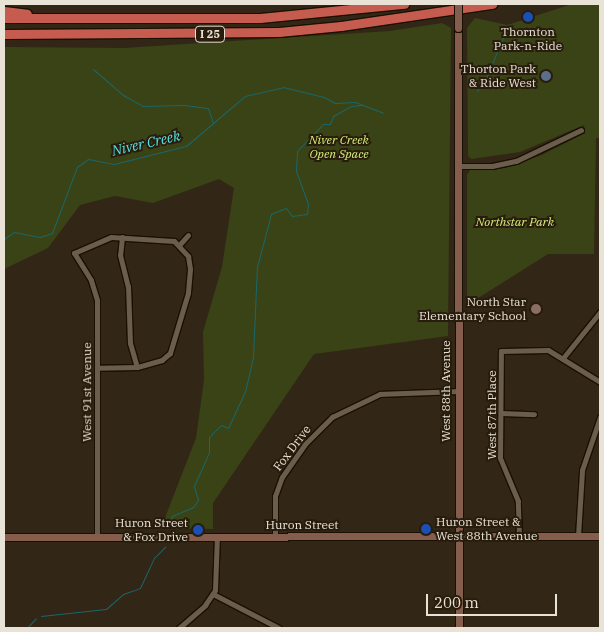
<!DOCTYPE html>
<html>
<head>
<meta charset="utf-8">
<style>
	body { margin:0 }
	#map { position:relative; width:604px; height:632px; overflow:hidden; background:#322716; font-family:"IBM Plex Serif",serif }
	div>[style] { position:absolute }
	.green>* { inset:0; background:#3a4316 }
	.stream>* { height:1px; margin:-0.5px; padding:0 0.5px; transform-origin:0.5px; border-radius:0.5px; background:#1a676a }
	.roads { filter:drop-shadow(1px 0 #1a1002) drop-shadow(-1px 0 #1a1002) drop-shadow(0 1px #1a1002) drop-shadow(0 -1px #1a1002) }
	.minor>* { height:5px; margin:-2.5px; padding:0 2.5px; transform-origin:2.5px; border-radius:2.5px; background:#6a5d4b }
	.secondary>* { height:7px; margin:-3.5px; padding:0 3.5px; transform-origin:3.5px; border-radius:3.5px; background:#855d4c }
	.motorway>* { height:9px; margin:-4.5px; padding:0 4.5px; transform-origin:4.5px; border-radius:4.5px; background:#c55c4f }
	.bridges { filter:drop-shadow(1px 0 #1a1002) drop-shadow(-1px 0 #1a1002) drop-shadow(0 1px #1a1002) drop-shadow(0 -1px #1a1002) }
	.secondary-bridge>* { height:7px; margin:-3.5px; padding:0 3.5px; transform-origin:3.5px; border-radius:3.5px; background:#855d4c }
	.dots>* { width:14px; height:14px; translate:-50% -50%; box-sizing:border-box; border:2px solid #281d0c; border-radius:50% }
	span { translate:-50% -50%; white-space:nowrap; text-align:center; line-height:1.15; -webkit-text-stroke:4px #281d0c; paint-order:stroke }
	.shield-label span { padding:1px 4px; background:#281d0c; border:1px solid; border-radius:4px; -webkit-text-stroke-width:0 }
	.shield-label { font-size:11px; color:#e9e2d7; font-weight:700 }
	.poi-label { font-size:12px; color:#e9e2d7 }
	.right { translate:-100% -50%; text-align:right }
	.left { translate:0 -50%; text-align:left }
	.park-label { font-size:12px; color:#d8f178; font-style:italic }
	.street-label { font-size:12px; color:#e9e2d7 }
	.water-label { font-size:14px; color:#55e3e7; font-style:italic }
	.frame { position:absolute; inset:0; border:5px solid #e9e2d7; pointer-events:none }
	.scale { position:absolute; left:426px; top:594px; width:131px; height:22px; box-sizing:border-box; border:2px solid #e9e2d7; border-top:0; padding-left:6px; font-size:15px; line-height:18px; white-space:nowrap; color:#e9e2d7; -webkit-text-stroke:4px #281d0c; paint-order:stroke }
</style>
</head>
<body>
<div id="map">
	<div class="green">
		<div style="clip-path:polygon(572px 4px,600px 4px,600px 138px,596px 138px,594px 254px,548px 254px,478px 298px,467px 301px,467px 175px,470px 170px,505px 168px,542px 155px,585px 133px,584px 125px,520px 152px,471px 159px,468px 156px,467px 28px,475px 18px,507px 25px)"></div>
		<div style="clip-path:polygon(442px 23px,451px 28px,448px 336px,314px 354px,213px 503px,213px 529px,161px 528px,196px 438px,204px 380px,203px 332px,222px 267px,234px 188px,219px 179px,153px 203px,115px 196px,80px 205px,48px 248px,4px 269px,4px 47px,124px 48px,390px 31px)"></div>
	</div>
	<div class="stream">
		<div style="left:93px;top:69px;width:40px;rotate:41deg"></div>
		<div style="left:123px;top:95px;width:23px;rotate:29deg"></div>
		<div style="left:143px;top:106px;width:41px;rotate:-1.4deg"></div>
		<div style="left:184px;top:105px;width:24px;rotate:7deg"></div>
		<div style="left:208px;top:108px;width:16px;rotate:72deg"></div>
		<div style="left:477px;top:91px;width:16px;rotate:-55deg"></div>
		<div style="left:486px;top:78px;width:49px;rotate:-67.1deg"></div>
		<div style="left:4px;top:239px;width:12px;rotate:-35deg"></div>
		<div style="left:14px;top:232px;width:26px;rotate:11deg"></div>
		<div style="left:40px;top:237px;width:13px;rotate:-18deg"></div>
		<div style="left:52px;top:233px;width:71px;rotate:-69.3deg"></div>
		<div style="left:77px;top:167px;width:14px;rotate:-36deg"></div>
		<div style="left:88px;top:159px;width:26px;rotate:11deg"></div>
		<div style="left:114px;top:164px;width:74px;rotate:-14deg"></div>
		<div style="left:186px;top:146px;width:77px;rotate:-40.3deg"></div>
		<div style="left:245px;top:96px;width:39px;rotate:-13deg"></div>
		<div style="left:283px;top:87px;width:42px;rotate:13.7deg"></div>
		<div style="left:324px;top:97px;width:13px;rotate:29deg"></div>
		<div style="left:335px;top:103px;width:20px;rotate:-3deg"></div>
		<div style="left:355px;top:102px;width:30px;rotate:21deg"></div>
		<div style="left:169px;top:522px;width:7px;rotate:-63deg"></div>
		<div style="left:172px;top:516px;width:23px;rotate:-23deg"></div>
		<div style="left:193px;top:507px;width:9px;rotate:-54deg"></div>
		<div style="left:198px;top:500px;width:15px;rotate:-106deg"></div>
		<div style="left:194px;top:486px;width:36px;rotate:-66deg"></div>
		<div style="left:209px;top:453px;width:16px;rotate:-90deg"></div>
		<div style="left:209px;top:437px;width:17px;rotate:-45deg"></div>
		<div style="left:221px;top:425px;width:8px;rotate:23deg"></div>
		<div style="left:228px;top:428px;width:40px;rotate:-65deg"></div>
		<div style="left:245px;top:392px;width:36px;rotate:-77deg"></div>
		<div style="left:253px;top:357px;width:90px;rotate:-87.5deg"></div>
		<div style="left:257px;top:267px;width:55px;rotate:-75.2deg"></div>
		<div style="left:271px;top:214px;width:16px;rotate:-22deg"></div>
		<div style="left:286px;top:208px;width:10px;rotate:53deg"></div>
		<div style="left:292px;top:216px;width:15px;rotate:-8deg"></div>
		<div style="left:307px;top:214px;width:10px;rotate:-84deg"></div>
		<div style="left:308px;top:204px;width:35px;rotate:-110deg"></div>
		<div style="left:296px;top:171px;width:20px;rotate:-87deg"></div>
		<div style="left:297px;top:151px;width:37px;rotate:-46deg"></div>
		<div style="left:323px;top:124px;width:7px"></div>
		<div style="left:330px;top:124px;width:9px;rotate:-69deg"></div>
		<div style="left:333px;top:116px;width:21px;rotate:-29deg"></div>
		<div style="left:351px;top:106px;width:10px;rotate:-6deg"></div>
		<div style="left:41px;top:616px;width:65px;rotate:-6.1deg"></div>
		<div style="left:106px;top:609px;width:23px;rotate:-41deg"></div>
		<div style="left:123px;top:594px;width:18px;rotate:-19deg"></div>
		<div style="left:140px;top:588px;width:33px;rotate:-65deg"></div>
		<div style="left:154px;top:558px;width:16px;rotate:-45deg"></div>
		<div style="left:27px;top:628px;width:13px;rotate:-48deg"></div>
	</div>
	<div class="roads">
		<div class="minor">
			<div style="left:457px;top:166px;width:35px"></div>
			<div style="left:492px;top:166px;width:25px;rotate:-12deg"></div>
			<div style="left:516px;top:161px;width:72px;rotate:-25.5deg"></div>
			<div style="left:122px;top:237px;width:18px;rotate:96deg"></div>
			<div style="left:120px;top:255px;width:32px;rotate:76deg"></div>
			<div style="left:128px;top:286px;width:57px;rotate:88deg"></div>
			<div style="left:130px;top:343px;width:25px;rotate:74deg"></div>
			<div style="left:180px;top:244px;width:12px;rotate:-48deg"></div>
			<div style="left:563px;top:358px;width:59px;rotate:-51.2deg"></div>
			<div style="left:501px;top:413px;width:33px;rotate:2deg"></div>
			<div style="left:97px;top:536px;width:236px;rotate:-90deg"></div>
			<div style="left:97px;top:300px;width:21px;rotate:-107deg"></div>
			<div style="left:91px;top:280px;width:32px;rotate:-122deg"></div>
			<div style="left:74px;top:253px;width:40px;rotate:-23.4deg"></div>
			<div style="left:111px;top:237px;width:63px;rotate:3.6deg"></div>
			<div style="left:174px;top:241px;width:21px;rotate:47deg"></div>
			<div style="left:188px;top:256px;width:13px;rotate:81deg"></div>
			<div style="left:190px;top:269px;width:24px;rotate:95deg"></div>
			<div style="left:188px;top:293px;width:63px;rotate:106.7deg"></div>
			<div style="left:170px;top:353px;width:11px;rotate:139deg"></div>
			<div style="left:162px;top:360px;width:26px;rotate:164deg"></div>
			<div style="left:137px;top:367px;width:39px;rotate:179deg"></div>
			<div style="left:275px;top:536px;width:40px;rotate:-90deg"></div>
			<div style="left:275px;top:496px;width:20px;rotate:-70deg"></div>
			<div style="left:282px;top:477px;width:39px;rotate:-55deg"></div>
			<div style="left:304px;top:445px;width:40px;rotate:-45deg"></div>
			<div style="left:332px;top:417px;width:53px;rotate:-25.6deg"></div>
			<div style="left:380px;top:394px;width:77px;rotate:-2.2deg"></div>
			<div style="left:519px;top:536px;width:35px;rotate:-92deg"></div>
			<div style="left:518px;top:501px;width:47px;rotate:-112.7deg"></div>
			<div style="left:500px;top:458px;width:107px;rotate:-89.5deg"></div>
			<div style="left:501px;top:351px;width:47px;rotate:-1.2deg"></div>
			<div style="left:548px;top:350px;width:61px;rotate:31.6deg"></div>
			<div style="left:578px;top:536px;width:66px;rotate:-86.5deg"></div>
			<div style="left:582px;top:470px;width:56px;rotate:-71.2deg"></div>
			<div style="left:213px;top:594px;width:74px;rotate:27.3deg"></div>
			<div style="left:179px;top:628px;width:35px;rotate:-41deg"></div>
			<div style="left:205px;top:605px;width:18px;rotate:-56deg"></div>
			<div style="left:215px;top:590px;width:54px;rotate:-87.9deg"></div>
		</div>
		<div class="secondary">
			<div style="left:458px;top:28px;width:600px;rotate:89.9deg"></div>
			<div style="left:4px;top:537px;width:596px;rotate:-0.1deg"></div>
		</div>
		<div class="motorway">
			<div style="left:4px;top:11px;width:23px;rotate:7deg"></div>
			<div style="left:4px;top:18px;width:256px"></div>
			<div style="left:260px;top:18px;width:145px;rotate:-5.6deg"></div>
			<div style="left:4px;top:34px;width:275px;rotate:-0.4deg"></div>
			<div style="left:279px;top:32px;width:62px;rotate:-5.5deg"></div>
			<div style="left:341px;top:26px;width:153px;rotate:-8.3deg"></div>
		</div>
	</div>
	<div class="bridges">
		<div class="secondary-bridge">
			<div style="left:458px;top:4px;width:24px;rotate:90deg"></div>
		</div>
	</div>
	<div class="dots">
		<div style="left:528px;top:17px;background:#1a4fb4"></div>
		<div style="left:546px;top:76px;background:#5c6f8a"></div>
		<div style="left:536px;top:309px;background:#8d6e63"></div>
		<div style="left:426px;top:529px;background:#1a4fb4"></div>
		<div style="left:198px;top:530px;background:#1a4fb4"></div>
	</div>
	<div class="shield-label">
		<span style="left:210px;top:34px">I 25</span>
	</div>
	<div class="poi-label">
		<span style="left:528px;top:39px">Thornton<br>Park-n-Ride</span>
		<span class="right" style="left:536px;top:76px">Thorton Park<br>&amp; Ride West</span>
		<span class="right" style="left:526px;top:309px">North Star<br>Elementary School</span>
		<span class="left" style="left:436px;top:529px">Huron Street &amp;<br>West 88th Avenue</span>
		<span class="right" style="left:188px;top:530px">Huron Street<br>&amp; Fox Drive</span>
	</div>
	<div class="park-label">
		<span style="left:339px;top:147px">Niver Creek<br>Open Space</span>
		<span style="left:515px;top:222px">Northstar Park</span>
	</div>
	<div class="street-label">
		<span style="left:446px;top:391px;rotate:-90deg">West 88th Avenue</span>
		<span style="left:87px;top:392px;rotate:-90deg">West 91st Avenue</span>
		<span style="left:492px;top:415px;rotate:-90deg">West 87th Place</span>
		<span style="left:292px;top:448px;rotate:-53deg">Fox Drive</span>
		<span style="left:302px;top:525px">Huron Street</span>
	</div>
	<div class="water-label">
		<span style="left:146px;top:143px;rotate:-13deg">Niver Creek</span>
	</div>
	<div class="frame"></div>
	<div class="scale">200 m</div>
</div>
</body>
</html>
